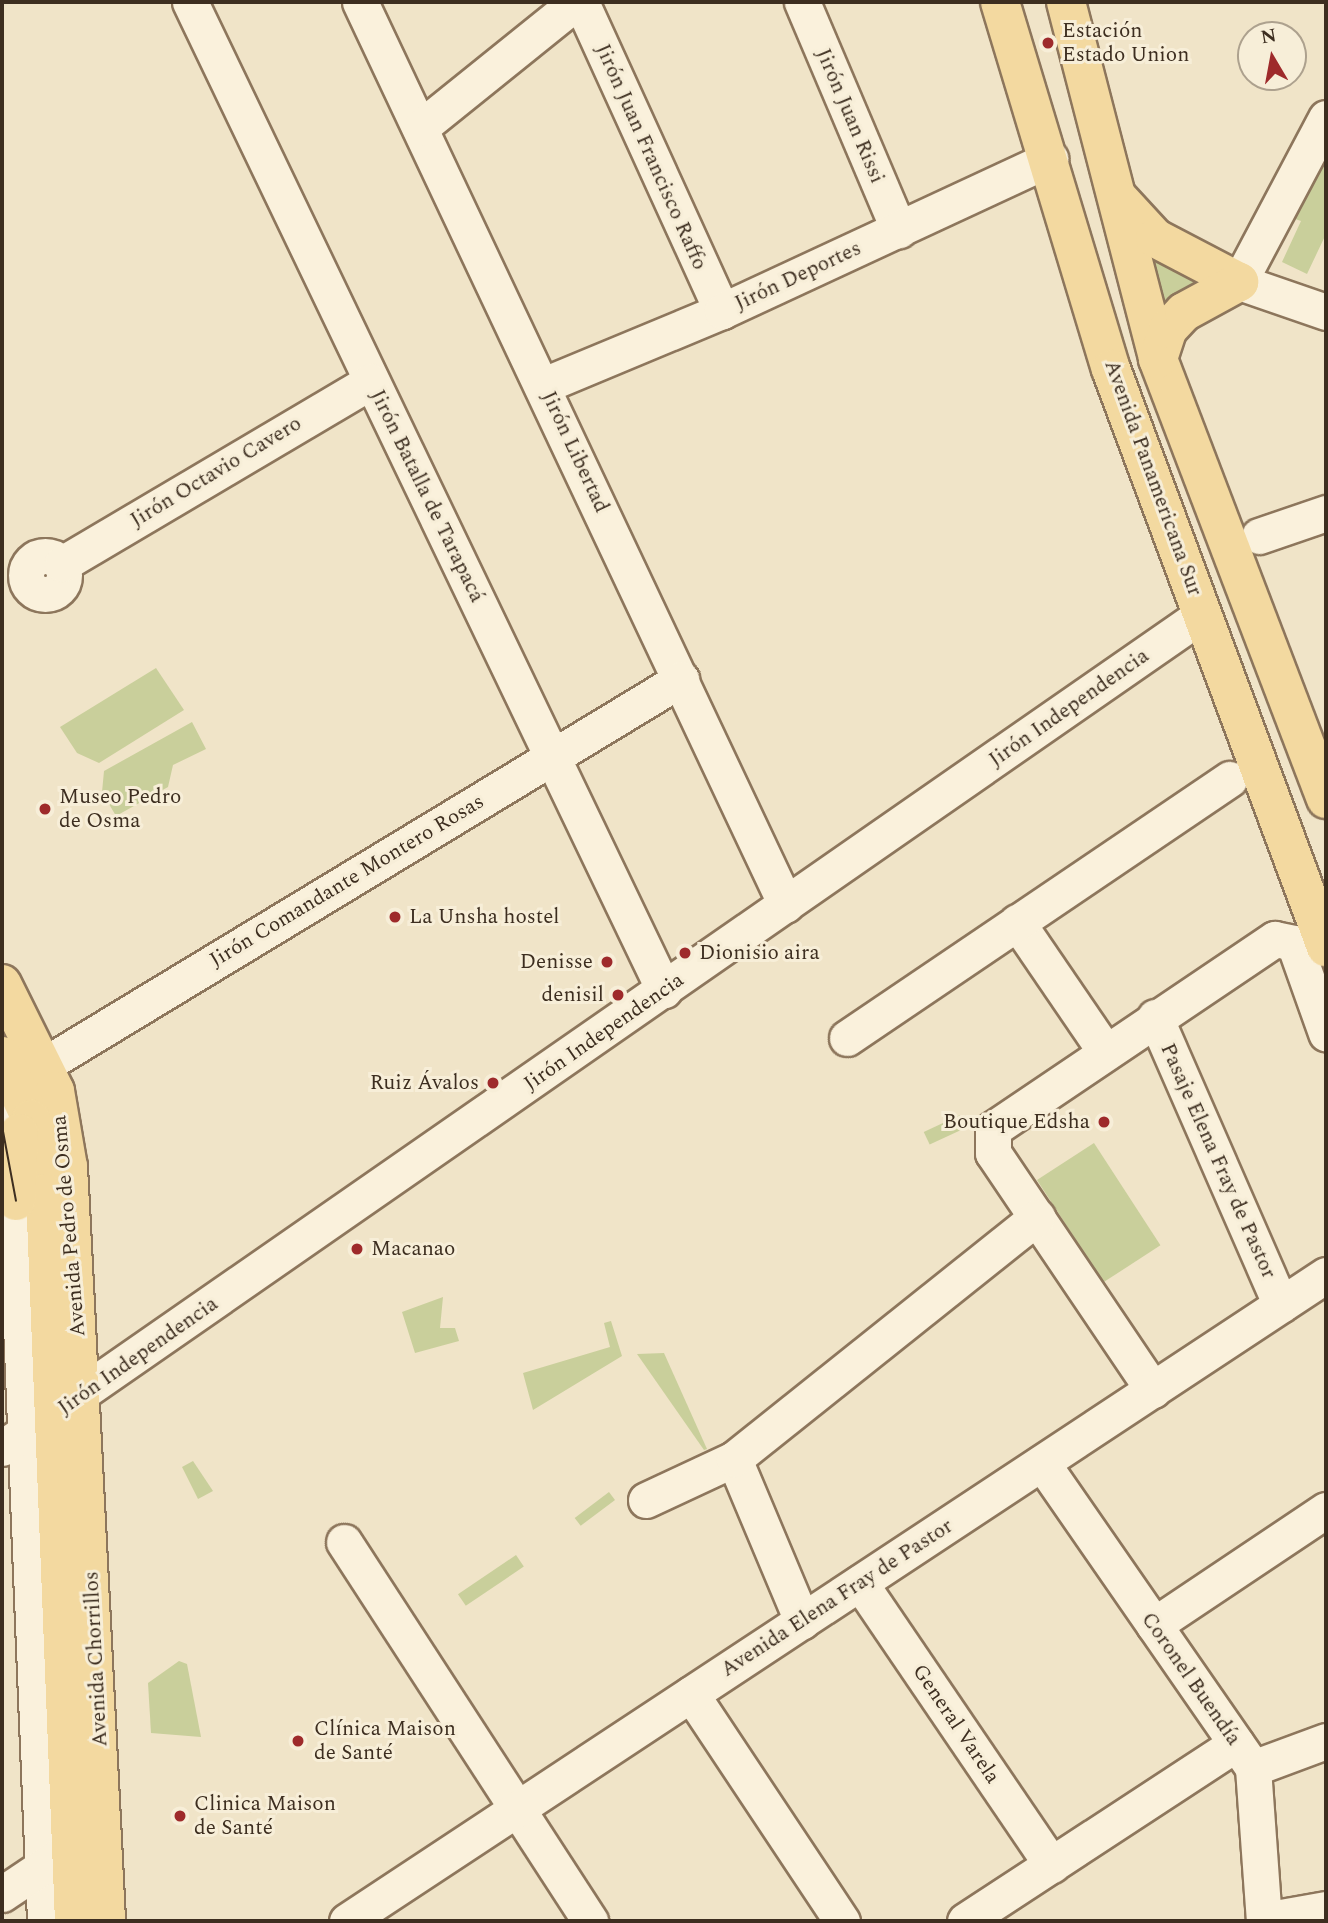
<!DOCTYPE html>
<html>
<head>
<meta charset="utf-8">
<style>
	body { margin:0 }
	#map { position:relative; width:1328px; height:1923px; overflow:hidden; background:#f0e4c8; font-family:Spectral,serif }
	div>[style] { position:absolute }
	.green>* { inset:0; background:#c9cf9b; transform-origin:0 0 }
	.roads { filter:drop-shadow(2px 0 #8d765c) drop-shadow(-2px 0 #8d765c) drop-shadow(0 2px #8d765c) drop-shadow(0 -2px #8d765c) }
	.minor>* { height:35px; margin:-17.5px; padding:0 17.5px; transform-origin:17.5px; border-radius:17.5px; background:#faf1dc }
	.minor>.ring { margin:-17.5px; padding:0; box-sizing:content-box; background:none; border:35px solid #faf1dc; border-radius:50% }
	.major>* { height:38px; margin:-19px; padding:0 19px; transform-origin:19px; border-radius:19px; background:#f3d9a0 }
	.tram>* { height:2px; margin:-1px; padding:0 1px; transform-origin:1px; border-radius:1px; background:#3d2e20 }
	.dots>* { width:19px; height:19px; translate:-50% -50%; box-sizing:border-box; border:4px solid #f7eed8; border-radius:50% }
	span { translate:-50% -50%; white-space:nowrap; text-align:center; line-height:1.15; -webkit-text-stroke:6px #f7eed8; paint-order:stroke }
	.poi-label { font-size:21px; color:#3d2e20 }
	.left { translate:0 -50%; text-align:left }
	.right { translate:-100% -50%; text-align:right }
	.street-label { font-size:21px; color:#3d2e20 }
	.frame { position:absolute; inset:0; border:4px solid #3d2e20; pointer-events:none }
	.north { position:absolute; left:1237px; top:21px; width:70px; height:70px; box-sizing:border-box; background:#f7eed8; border:2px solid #ada18e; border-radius:50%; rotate:350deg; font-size:19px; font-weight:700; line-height:28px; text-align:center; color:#3d2e20 }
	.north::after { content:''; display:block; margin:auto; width:24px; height:32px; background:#9e2a2b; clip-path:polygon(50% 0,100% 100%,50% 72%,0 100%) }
</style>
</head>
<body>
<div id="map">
	<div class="green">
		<div style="clip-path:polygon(1326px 149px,1326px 234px,1307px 274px,1282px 262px,1301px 221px,1292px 218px)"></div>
		<div style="clip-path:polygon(1143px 250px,1199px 278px,1162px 312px)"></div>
		<div style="clip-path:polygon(156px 668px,184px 710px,99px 763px,77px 753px,60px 727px)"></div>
		<div style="clip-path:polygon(192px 722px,206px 749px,173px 765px,168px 787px,116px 816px,102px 792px,104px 771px)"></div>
		<div style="left:960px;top:1115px;width:14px;height:40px;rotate:65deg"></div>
		<div style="left:1094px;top:1143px;width:122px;height:68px;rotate:57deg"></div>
		<div style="clip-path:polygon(443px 1297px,440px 1328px,455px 1328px,459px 1341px,415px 1353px,402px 1312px)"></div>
		<div style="clip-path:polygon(611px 1321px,622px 1356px,533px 1410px,523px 1373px,610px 1347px,604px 1323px)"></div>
		<div style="clip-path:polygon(664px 1353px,707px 1449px,704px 1450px,637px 1354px)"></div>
		<div style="clip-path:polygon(193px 1461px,213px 1491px,198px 1499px,182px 1467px)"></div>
		<div style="left:609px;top:1492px;width:10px;height:43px;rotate:53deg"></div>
		<div style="left:516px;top:1555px;width:14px;height:70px;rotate:56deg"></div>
		<div style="clip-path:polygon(179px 1661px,187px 1664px,201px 1737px,151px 1733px,148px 1683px)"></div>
	</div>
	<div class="roads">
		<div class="minor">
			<div style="left:190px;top:2px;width:1096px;rotate:64.37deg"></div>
			<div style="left:360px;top:2px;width:998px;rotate:64.74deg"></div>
			<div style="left:581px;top:2px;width:340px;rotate:65.5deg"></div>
			<div style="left:802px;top:2px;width:248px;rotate:67deg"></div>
			<div style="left:1326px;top:118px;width:186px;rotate:117.9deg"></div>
			<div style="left:1239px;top:282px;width:92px;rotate:19deg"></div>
			<div style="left:420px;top:128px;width:201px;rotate:-38.9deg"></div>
			<div style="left:544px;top:385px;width:193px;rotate:-22.6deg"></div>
			<div style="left:722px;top:311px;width:362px;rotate:-24.9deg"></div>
			<div style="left:1259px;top:536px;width:71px;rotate:-18.9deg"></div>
			<div class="ring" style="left:26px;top:556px;width:3px;height:3px"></div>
			<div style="left:62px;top:564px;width:359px;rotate:-30.6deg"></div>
			<div style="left:1017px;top:922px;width:156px;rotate:55.7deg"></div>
			<div style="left:1155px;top:1017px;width:314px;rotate:66.4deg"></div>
			<div style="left:847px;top:1038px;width:462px;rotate:-34.1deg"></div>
			<div style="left:2px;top:1116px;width:66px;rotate:-50.5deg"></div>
			<div style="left:44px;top:1065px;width:745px;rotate:-31.21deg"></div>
			<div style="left:8px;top:1174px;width:28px;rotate:73deg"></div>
			<div style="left:16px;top:1201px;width:721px;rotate:87.69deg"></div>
			<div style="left:1153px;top:1390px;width:286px;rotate:-124deg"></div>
			<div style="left:993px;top:1153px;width:24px;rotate:-90deg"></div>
			<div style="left:993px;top:1129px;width:340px;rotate:-34deg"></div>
			<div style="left:1275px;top:939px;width:19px;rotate:12deg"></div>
			<div style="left:1294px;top:943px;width:96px;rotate:70.4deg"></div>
			<div style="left:2px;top:1448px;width:1462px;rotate:-34.78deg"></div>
			<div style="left:734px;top:1459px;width:176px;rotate:67.2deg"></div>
			<div style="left:1042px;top:1463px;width:371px;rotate:55.3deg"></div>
			<div style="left:1253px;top:1768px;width:153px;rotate:85.9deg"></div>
			<div style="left:646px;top:1500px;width:97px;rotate:-25deg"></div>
			<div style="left:734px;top:1459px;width:388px;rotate:-38.6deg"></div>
			<div style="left:344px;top:1542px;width:452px;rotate:57deg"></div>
			<div style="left:860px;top:1583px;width:341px;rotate:55.8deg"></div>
			<div style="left:1154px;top:1625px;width:207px;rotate:-33.8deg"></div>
			<div style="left:691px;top:1694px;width:273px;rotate:56.4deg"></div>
			<div style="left:1253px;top:1768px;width:78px;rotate:-20.3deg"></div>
			<div style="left:2px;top:1894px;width:66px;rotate:-33.9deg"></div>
			<div style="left:1264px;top:1920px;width:63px;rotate:-10.1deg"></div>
			<div style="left:347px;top:1921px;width:1173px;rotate:-33.42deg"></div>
			<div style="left:965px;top:1921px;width:324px;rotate:-33.2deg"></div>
		</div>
		<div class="major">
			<div style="left:1000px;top:2px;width:383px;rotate:73.2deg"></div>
			<div style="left:1111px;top:369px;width:617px;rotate:69.6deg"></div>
			<div style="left:1066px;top:2px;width:369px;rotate:75.5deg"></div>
			<div style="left:1158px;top:359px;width:471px;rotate:69.1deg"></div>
			<div style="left:1119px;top:199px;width:53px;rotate:47.3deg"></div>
			<div style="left:1155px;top:238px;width:95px;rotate:27.6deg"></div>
			<div style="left:1158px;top:359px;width:32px;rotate:-72deg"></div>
			<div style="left:1168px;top:329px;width:23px;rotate:-47deg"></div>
			<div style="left:1184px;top:312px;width:63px;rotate:-28.6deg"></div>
			<div style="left:2px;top:984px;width:119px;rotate:63.6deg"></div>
			<div style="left:55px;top:1091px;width:77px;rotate:80.3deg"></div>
			<div style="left:68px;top:1167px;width:755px;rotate:87.11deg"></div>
			<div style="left:2px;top:1056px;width:69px;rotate:65.3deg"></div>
			<div style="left:31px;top:1119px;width:75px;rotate:79.3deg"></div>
			<div style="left:45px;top:1193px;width:729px;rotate:87.72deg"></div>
			<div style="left:16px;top:1201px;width:68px;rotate:-87.5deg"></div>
		</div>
	</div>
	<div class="tram">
		<div style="left:2px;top:1126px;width:76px;rotate:79.4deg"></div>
	</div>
	<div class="dots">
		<div style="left:1048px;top:43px;background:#9e2a2b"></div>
		<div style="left:45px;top:809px;background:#9e2a2b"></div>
		<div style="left:395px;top:917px;background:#9e2a2b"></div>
		<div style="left:685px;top:953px;background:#9e2a2b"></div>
		<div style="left:607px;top:962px;background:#9e2a2b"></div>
		<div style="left:618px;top:995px;background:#9e2a2b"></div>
		<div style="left:493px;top:1083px;background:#9e2a2b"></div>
		<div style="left:1104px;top:1122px;background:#9e2a2b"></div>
		<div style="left:357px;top:1249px;background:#9e2a2b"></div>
		<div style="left:298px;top:1741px;background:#9e2a2b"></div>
		<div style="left:180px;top:1816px;background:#9e2a2b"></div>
	</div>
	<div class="poi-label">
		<span class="left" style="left:1062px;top:43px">Estación<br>Estado Union</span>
		<span class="left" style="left:59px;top:809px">Museo Pedro<br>de Osma</span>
		<span class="left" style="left:409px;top:917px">La Unsha hostel</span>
		<span class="left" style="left:699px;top:953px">Dionisio aira</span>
		<span class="right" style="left:593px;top:962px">Denisse</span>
		<span class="right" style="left:604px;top:995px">denisil</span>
		<span class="right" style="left:479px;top:1083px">Ruiz Ávalos</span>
		<span class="right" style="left:1090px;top:1122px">Boutique Edsha</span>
		<span class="left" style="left:371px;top:1249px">Macanao</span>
		<span class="left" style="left:314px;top:1741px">Clínica Maison<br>de Santé</span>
		<span class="left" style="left:194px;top:1816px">Clinica Maison<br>de Santé</span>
	</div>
	<div class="street-label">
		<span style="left:850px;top:116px;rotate:67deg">Jirón Juan Rissi</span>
		<span style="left:651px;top:157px;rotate:66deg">Jirón Juan Francisco Raffo</span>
		<span style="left:798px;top:276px;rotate:-25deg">Jirón Deportes</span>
		<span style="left:575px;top:452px;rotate:65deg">Jirón Libertad</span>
		<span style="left:216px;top:472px;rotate:-31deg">Jirón Octavio Cavero</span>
		<span style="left:1153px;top:478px;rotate:70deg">Avenida Panamericana Sur</span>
		<span style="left:427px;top:496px;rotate:64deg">Jirón Batalla de Tarapacá</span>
		<span style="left:1069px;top:708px;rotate:-35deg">Jirón Independencia</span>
		<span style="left:347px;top:881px;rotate:-31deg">Jirón Comandante Montero Rosas</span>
		<span style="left:604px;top:1032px;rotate:-35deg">Jirón Independencia</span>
		<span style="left:1218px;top:1161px;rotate:66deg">Pasaje Elena Fray de Pastor</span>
		<span style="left:69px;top:1226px;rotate:-95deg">Avenida Pedro de Osma</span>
		<span style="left:138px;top:1356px;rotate:-35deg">Jirón Independencia</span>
		<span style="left:837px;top:1598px;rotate:-33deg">Avenida Elena Fray de Pastor</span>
		<span style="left:96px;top:1659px;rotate:-93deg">Avenida Chorrillos</span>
		<span style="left:1191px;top:1679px;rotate:55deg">Coronel Buendía</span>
		<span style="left:956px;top:1724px;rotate:56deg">General Varela</span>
	</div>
	<div class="frame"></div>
	<div class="north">N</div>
</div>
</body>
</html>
